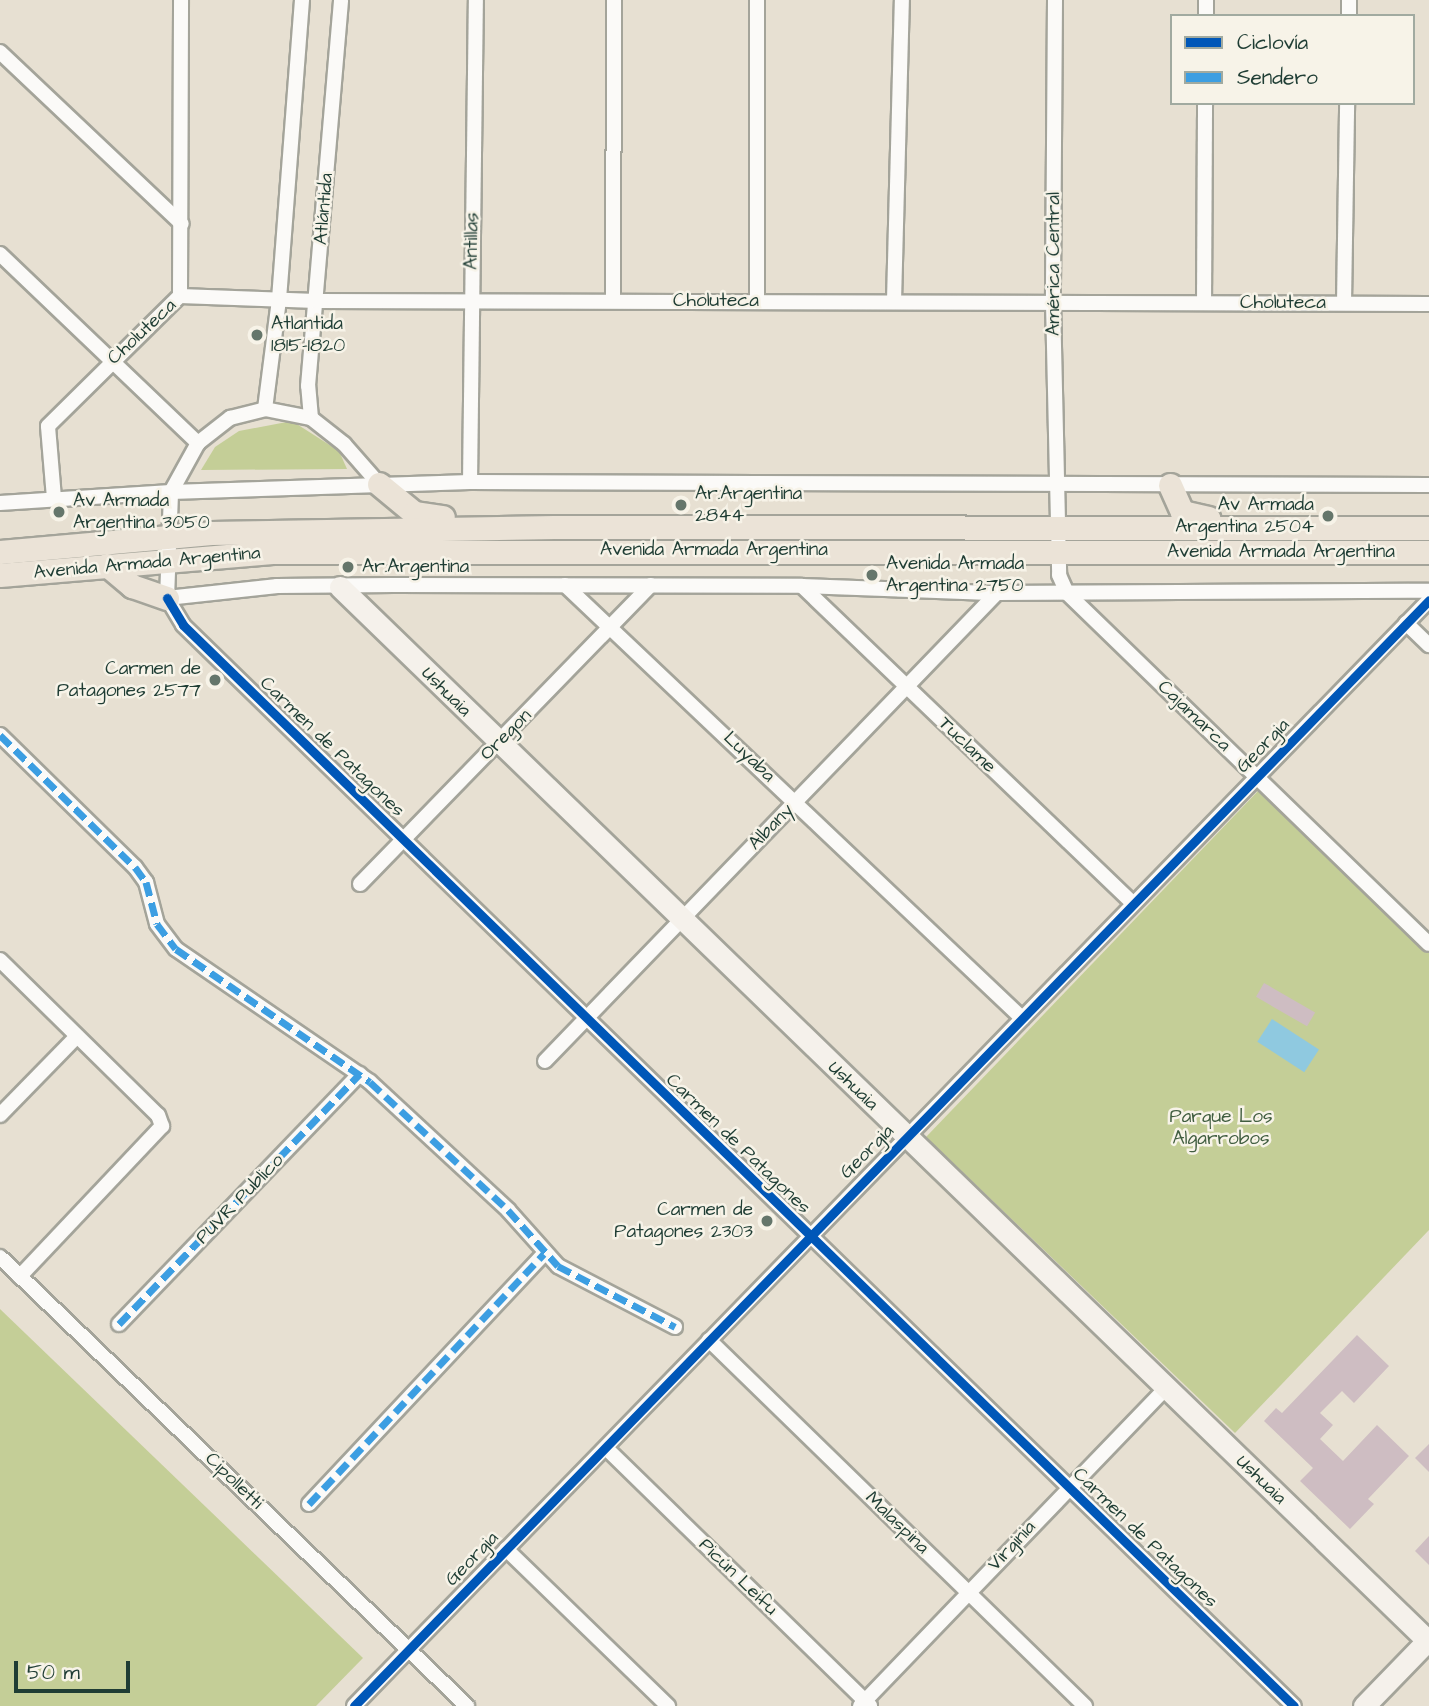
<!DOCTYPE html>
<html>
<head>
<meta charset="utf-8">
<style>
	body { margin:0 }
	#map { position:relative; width:1429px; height:1706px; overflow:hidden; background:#e7e0d2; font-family:"Architects Daughter",sans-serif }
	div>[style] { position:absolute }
	.green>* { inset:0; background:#c4ce97 }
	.water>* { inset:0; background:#8fc9e0; transform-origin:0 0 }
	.building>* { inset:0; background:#cebdc2; transform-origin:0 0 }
	.roads { filter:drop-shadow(2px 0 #a4a49a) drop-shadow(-2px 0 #a4a49a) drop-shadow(0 2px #a4a49a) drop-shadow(0 -2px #a4a49a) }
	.street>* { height:14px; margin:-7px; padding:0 7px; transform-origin:7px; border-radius:7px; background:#fbfaf8 }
	.secondary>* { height:21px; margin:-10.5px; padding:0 10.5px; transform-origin:10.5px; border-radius:10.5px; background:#f5f1eb }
	.primary>* { height:23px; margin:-11.5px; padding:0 11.5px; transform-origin:11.5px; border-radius:11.5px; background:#ebe3d7 }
	.quiet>* { height:7px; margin-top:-3.5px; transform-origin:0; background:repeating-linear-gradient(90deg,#3c9ee2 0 14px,transparent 0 21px) }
	.cycleway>* { height:9px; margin:-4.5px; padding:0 4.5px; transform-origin:4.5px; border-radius:4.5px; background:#0057b8 }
	.dots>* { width:19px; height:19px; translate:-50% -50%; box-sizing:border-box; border:4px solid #f7f3e8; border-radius:50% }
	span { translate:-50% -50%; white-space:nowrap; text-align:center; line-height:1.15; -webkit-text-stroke:5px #f7f3e8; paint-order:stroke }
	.street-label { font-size:19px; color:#1f3d34 }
	.poi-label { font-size:19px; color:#1f3d34 }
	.left { translate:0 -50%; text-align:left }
	.right { translate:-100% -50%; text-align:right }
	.park-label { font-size:19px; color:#415e40 }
	.legend { position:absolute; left:1170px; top:14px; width:245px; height:91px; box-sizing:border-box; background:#f7f3e8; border:2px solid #a1aaa0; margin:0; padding:9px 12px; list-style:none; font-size:21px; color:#1f3d34 }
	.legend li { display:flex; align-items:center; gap:14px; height:35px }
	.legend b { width:35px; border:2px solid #a1aaa0 }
	.scale { position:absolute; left:14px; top:1661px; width:116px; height:32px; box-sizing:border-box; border:4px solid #1f3d34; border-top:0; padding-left:9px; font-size:21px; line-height:24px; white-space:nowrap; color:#1f3d34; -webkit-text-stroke:5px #f7f3e8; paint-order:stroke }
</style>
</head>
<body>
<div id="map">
	<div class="green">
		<div style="clip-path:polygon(292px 421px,339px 451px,347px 469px,201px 470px,215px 447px,239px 431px)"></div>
		<div style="clip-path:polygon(1259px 790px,1429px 953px,1429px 1230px,1235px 1433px,926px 1137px)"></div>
		<div style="clip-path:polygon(0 1309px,363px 1658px,316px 1706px,0 1706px)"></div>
	</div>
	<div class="water">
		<div style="left:1272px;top:1019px;width:56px;height:27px;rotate:33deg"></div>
	</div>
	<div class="building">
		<div style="left:1264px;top:983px;width:59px;height:16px;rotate:30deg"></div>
		<div style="clip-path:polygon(1357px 1335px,1389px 1366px,1354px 1403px,1342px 1391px,1320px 1413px,1333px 1425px,1320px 1439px,1343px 1461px,1377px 1425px,1409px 1456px,1368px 1499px,1374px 1504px,1350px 1529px,1300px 1481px,1313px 1468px,1264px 1421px,1276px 1408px,1282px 1413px)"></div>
		<div style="clip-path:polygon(1429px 1444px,1429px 1472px,1415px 1458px)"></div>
		<div style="clip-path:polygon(1429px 1536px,1429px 1565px,1415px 1551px)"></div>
	</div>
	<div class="roads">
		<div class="street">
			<div style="left:1055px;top:0;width:302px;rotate:90.4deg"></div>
			<div style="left:1053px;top:302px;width:273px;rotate:88.7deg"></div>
			<div style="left:1059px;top:575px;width:20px;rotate:66deg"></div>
			<div style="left:1067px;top:593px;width:504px;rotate:44.12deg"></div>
			<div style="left:1206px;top:16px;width:16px;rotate:-90deg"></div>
			<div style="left:1349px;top:16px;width:16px;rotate:-90deg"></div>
			<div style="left:0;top:52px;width:250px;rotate:43.4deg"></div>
			<div style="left:0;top:254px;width:274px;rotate:43.7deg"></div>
			<div style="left:180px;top:296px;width:296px;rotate:-89.8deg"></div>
			<div style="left:613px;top:300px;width:300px;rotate:-89.8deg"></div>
			<div style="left:757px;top:301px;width:301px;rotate:-90deg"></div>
			<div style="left:894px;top:301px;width:301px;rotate:-88.5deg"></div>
			<div style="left:1204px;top:303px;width:200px;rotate:-89.7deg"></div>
			<div style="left:1344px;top:303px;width:200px;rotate:-89.1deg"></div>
			<div style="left:265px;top:409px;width:111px;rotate:-82.7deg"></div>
			<div style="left:279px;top:299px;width:300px;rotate:-85.6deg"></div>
			<div style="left:311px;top:418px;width:32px;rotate:-95deg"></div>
			<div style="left:308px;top:386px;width:387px;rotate:-85.1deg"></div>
			<div style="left:470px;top:482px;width:482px;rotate:-89.3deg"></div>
			<div style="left:54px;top:498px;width:72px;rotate:-94.8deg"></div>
			<div style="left:48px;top:426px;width:185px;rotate:-44.6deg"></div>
			<div style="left:180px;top:296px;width:136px;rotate:2.1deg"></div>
			<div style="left:316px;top:301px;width:1113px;rotate:0.15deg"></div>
			<div style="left:0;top:503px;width:171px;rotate:-3.7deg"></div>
			<div style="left:171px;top:492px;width:299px;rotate:-1.9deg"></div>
			<div style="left:470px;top:482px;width:959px;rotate:0.18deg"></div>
			<div style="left:565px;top:585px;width:630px;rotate:43.46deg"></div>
			<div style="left:802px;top:586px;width:458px;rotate:43.8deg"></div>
			<div style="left:167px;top:598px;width:31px;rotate:59deg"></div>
			<div style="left:183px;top:625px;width:1550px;rotate:44.22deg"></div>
			<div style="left:167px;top:598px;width:111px;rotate:-6.2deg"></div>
			<div style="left:277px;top:586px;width:117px;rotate:-0.5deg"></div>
			<div style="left:394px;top:585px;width:408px;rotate:0.1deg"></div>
			<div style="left:802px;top:586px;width:195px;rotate:2.1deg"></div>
			<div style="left:997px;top:593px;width:432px;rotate:-0.3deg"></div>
			<div style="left:167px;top:598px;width:106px;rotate:-87.8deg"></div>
			<div style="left:171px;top:492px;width:56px;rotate:-61.1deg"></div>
			<div style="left:198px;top:443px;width:41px;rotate:-38deg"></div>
			<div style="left:230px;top:418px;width:36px;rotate:-14deg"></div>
			<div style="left:265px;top:409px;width:47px;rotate:11.1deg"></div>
			<div style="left:311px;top:418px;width:42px;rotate:38.2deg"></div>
			<div style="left:344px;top:444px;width:53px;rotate:48.8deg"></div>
			<div style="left:1406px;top:623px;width:32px;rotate:44deg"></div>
			<div style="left:0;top:735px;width:189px;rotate:44.4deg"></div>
			<div style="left:135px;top:867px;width:19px;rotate:54deg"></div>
			<div style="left:146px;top:882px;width:43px;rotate:75.3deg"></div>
			<div style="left:157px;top:924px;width:31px;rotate:53deg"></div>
			<div style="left:176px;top:949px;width:235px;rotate:34.4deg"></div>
			<div style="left:370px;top:1082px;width:188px;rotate:42.8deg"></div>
			<div style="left:508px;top:1210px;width:75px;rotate:48.2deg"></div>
			<div style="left:558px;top:1266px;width:132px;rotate:27.5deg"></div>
			<div style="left:360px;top:884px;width:417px;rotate:-45.8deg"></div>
			<div style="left:0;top:960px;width:221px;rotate:44.5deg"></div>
			<div style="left:158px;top:1115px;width:12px;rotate:70deg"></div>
			<div style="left:162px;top:1126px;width:207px;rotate:133.4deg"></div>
			<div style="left:545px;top:1061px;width:651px;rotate:-46deg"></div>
			<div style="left:0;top:1115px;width:110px;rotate:-45.7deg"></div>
			<div style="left:0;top:1257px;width:648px;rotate:43.87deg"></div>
			<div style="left:119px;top:1324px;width:347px;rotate:-46.1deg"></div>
			<div style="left:709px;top:1340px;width:525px;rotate:44.23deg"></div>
			<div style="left:606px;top:1448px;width:369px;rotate:44.3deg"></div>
			<div style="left:309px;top:1504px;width:343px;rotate:-46.8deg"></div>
			<div style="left:506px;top:1549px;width:226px;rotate:44.1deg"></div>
			<div style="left:354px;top:1706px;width:1542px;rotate:-45.81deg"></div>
			<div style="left:860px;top:1706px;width:441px;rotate:-46.1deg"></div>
		</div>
		<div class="secondary">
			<div style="left:340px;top:587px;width:1515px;rotate:44.09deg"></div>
			<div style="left:1364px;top:1706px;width:93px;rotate:-45.9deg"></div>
		</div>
		<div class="primary">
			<div style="left:379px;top:484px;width:45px;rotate:39.6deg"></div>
			<div style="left:414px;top:513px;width:29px;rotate:8deg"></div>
			<div style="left:1170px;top:485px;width:30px;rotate:66deg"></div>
			<div style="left:1182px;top:512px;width:27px;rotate:13deg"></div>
			<div style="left:0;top:552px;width:212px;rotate:-5.1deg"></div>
			<div style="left:211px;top:533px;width:343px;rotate:-1deg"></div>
			<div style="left:554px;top:527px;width:875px;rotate:0.07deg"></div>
			<div style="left:107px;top:565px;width:33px;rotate:40deg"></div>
			<div style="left:132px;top:586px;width:37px;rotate:19deg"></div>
			<div style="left:0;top:575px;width:273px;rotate:-4.8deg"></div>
			<div style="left:272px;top:552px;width:1157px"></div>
		</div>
	</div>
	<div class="quiet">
		<div style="left:0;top:735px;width:189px;rotate:44.4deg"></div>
		<div style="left:135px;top:867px;width:19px;rotate:54deg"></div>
		<div style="left:146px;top:882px;width:43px;rotate:75.3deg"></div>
		<div style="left:157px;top:924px;width:31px;rotate:53deg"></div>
		<div style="left:176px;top:949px;width:235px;rotate:34.4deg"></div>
		<div style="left:370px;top:1082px;width:188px;rotate:42.8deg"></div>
		<div style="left:508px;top:1210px;width:75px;rotate:48.2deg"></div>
		<div style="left:558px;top:1266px;width:132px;rotate:27.5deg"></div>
		<div style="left:119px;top:1324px;width:347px;rotate:-46.1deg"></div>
		<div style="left:309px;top:1504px;width:343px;rotate:-46.8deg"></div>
	</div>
	<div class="cycleway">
		<div style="left:167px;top:598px;width:31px;rotate:59deg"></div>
		<div style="left:183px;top:625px;width:1550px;rotate:44.22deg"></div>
		<div style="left:354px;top:1706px;width:1542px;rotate:-45.81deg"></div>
	</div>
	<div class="dots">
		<div style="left:257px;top:335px;background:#65766b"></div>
		<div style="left:681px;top:505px;background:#65766b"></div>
		<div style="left:59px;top:512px;background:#65766b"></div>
		<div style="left:1328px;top:516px;background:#65766b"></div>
		<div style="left:348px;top:567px;background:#65766b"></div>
		<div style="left:872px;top:575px;background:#65766b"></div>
		<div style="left:215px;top:680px;background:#65766b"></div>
		<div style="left:767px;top:1221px;background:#65766b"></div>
	</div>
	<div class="street-label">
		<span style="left:324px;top:209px;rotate:-85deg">Atlántida</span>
		<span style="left:472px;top:241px;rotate:-89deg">Antillas</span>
		<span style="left:1054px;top:264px;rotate:-90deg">América Central</span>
		<span style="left:716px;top:301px">Choluteca</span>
		<span style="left:1283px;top:303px">Choluteca</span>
		<span style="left:142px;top:332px;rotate:-43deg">Choluteca</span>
		<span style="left:714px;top:550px">Avenida Armada Argentina</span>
		<span style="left:1281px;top:552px">Avenida Armada Argentina</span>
		<span style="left:147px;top:563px;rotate:-5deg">Avenida Armada Argentina</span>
		<span style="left:446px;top:692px;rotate:45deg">Ushuaia</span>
		<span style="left:1194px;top:716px;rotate:44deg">Cajamarca</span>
		<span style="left:506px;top:735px;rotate:-45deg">Oregon</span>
		<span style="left:967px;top:745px;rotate:44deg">Tuclame</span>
		<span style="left:1263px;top:746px;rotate:-46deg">Georgia</span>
		<span style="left:332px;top:747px;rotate:44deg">Carmen de Patagones</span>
		<span style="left:749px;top:757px;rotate:44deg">Luyaba</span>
		<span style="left:771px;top:827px;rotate:-46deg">Albany</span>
		<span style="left:853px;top:1086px;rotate:44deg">Ushuaia</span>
		<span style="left:738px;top:1144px;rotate:44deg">Carmen de Patagones</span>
		<span style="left:867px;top:1152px;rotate:-45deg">Georgia</span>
		<span style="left:240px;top:1199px;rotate:-46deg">PUVR Publico</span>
		<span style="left:1261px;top:1480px;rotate:44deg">Ushuaia</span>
		<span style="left:234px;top:1481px;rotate:44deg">Cipolletti</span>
		<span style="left:897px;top:1523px;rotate:44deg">Malaspina</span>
		<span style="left:1145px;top:1538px;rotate:44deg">Carmen de Patagones</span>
		<span style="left:1012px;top:1546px;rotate:-47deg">Virginia</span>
		<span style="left:472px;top:1559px;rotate:-46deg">Georgia</span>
		<span style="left:738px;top:1577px;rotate:44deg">Picún Leifu</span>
	</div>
	<div class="poi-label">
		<span class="left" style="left:271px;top:335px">Atlantida<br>1815-1820</span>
		<span class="left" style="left:695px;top:505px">Ar.Argentina<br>2844</span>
		<span class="left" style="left:73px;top:512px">Av Armada<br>Argentina 3050</span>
		<span class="right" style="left:1314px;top:516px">Av Armada<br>Argentina 2504</span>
		<span class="left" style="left:886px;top:575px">Avenida Armada<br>Argentina 2750</span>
		<span class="left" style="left:362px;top:567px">Ar.Argentina</span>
		<span class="right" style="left:201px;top:680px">Carmen de<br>Patagones 2577</span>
		<span class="right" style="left:753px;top:1221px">Carmen de<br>Patagones 2303</span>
	</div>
	<div class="park-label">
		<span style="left:1221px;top:1128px">Parque Los<br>Algarrobos</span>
	</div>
	<ul class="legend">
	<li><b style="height:9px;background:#0057b8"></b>Ciclovía</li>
	<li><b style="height:9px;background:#3c9ee2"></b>Sendero</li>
	</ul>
	<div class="scale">50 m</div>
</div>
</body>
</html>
